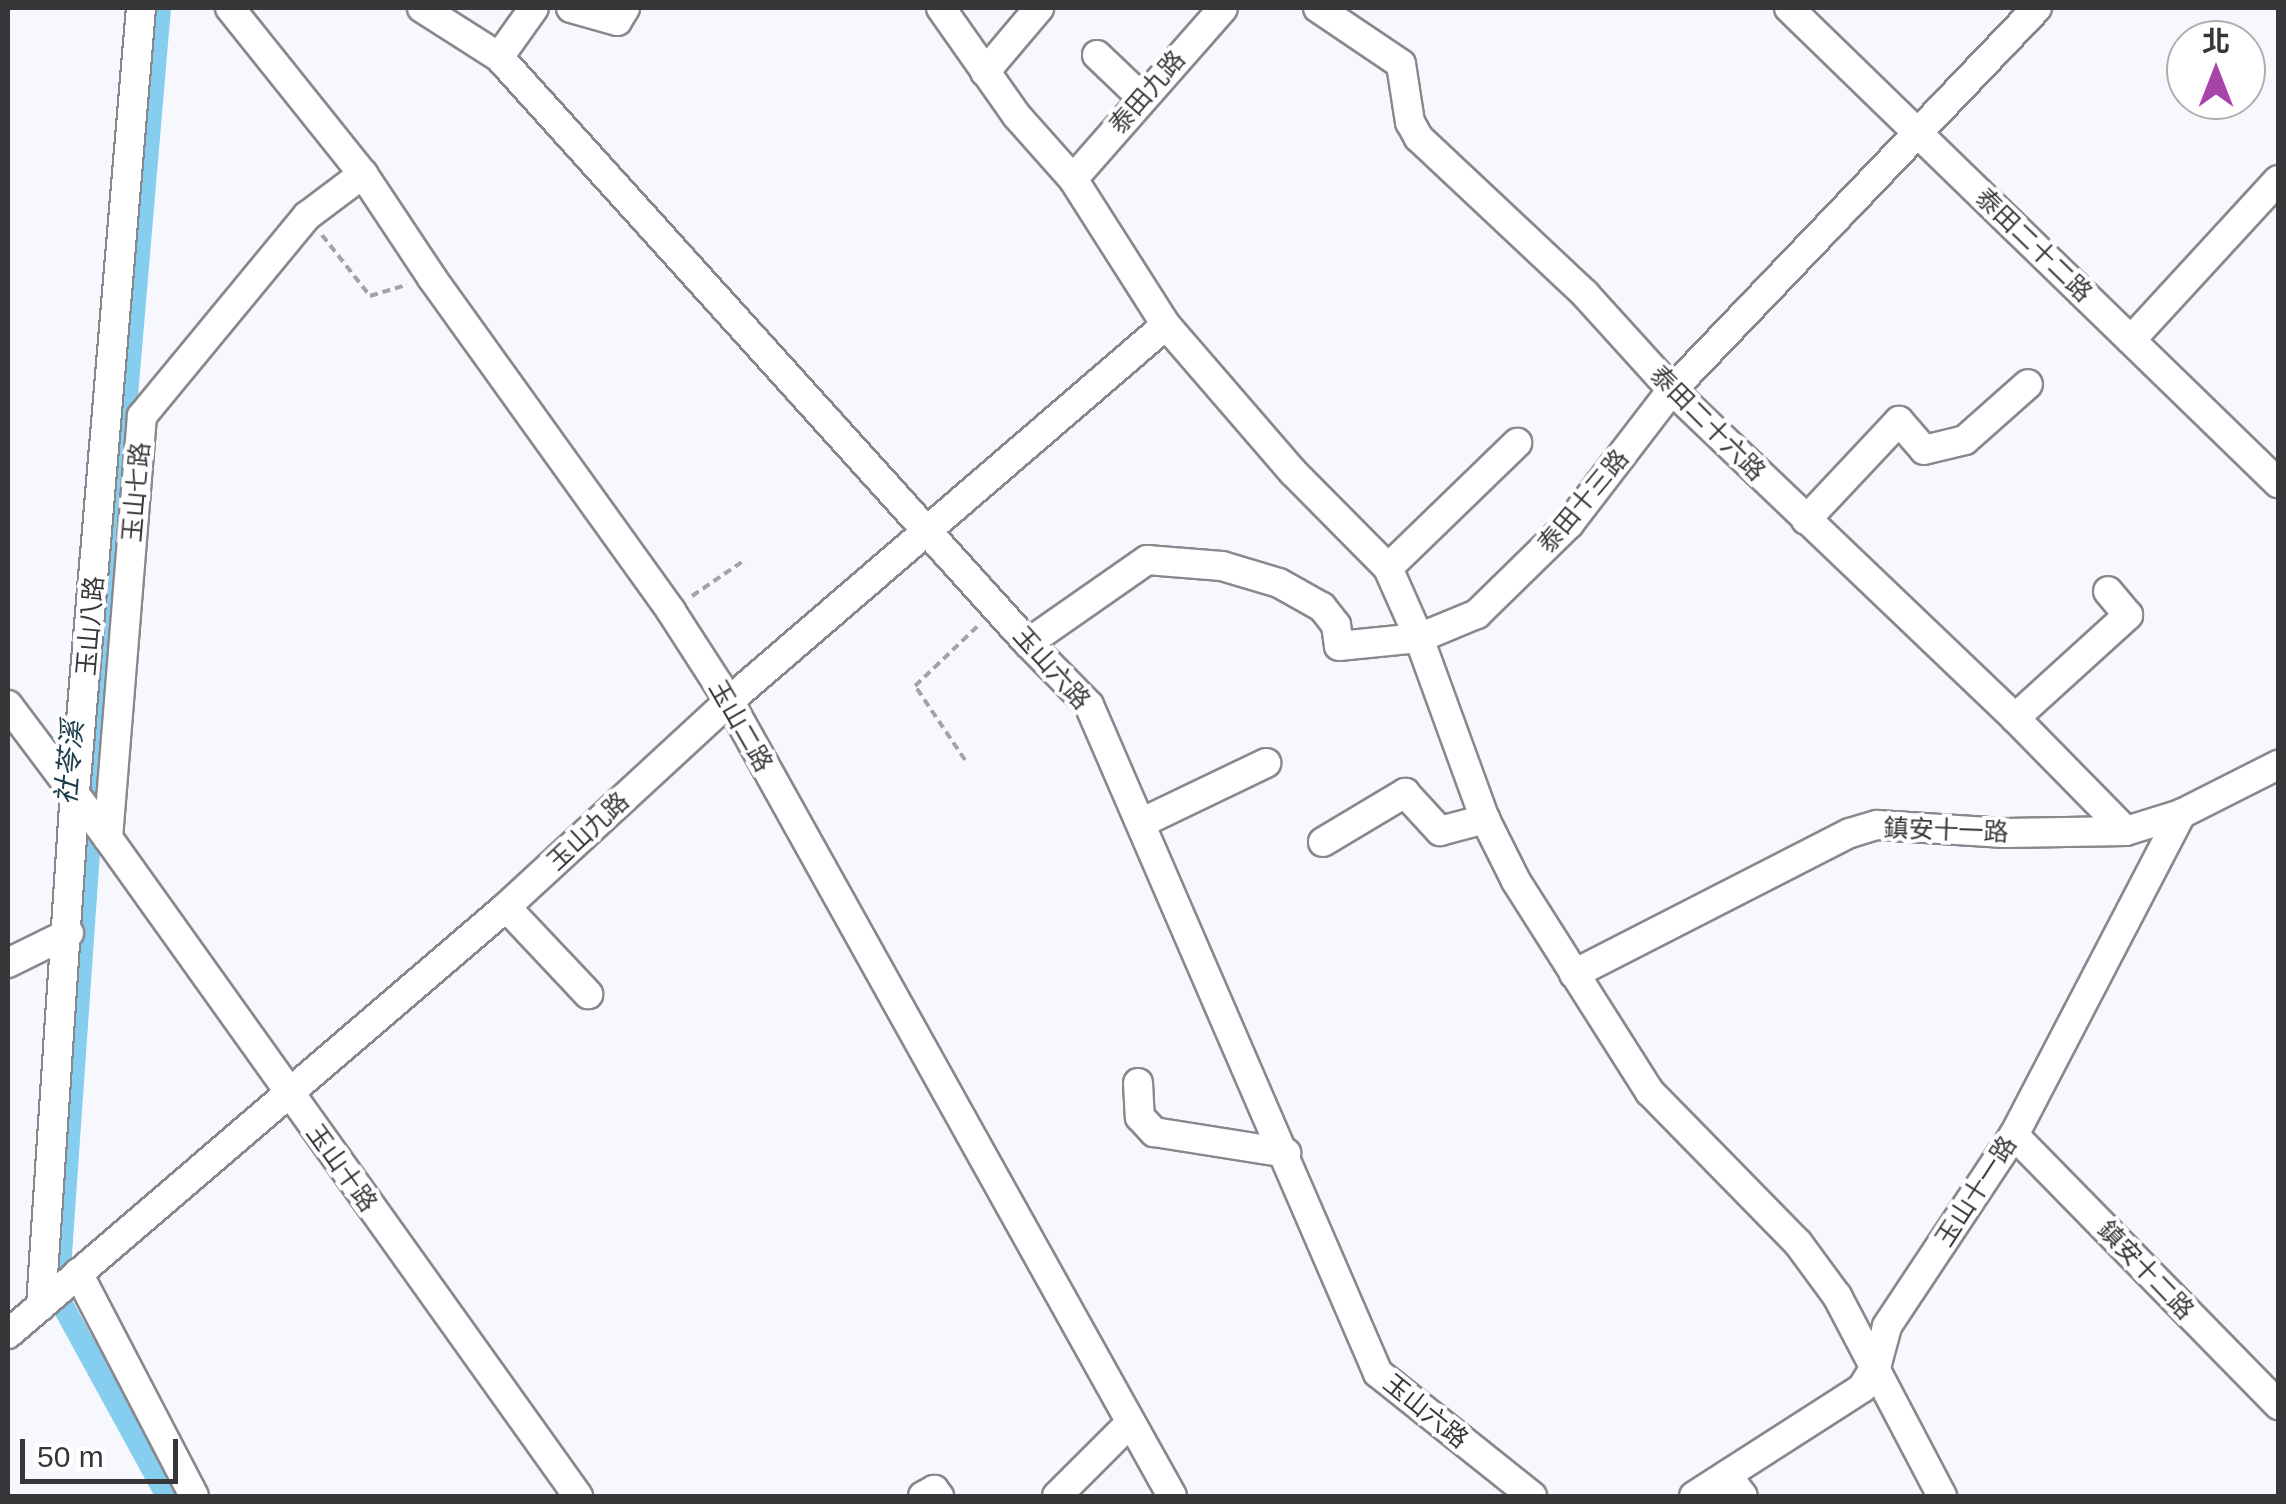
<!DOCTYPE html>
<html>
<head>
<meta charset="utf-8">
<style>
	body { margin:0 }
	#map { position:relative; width:2286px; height:1504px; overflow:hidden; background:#f7f7fe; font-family:Helvetica,"Noto Sans TC",sans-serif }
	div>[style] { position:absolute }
	.canal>* { height:22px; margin:-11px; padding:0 11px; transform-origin:11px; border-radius:11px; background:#85ceef }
	.path>* { height:4px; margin-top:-2px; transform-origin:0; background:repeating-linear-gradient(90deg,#a2a2a7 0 8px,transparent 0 13px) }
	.roads { filter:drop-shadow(2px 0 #88888e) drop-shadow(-2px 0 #88888e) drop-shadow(0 2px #88888e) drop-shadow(0 -2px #88888e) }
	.minor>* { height:28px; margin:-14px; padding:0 14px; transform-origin:14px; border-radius:14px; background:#fff }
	span { translate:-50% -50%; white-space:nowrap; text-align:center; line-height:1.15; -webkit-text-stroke:8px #fff; paint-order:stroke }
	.street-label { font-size:25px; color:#37373a }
	.water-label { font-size:28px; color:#1b3d4c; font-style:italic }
	.frame { position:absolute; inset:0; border:10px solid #37373a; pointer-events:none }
	.north { position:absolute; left:2166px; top:20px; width:100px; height:100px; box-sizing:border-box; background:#fff; border:2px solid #afafb0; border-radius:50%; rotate:0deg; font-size:28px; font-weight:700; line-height:40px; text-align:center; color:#37373a }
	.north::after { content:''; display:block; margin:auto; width:35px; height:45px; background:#a744aa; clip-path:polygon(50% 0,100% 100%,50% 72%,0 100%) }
	.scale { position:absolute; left:20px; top:1439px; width:158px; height:45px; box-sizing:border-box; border:5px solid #37373a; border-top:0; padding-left:12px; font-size:30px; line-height:35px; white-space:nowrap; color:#37373a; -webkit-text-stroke:8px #fff; paint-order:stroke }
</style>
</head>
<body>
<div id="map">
	<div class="canal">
		<div style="left:160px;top:8px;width:790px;rotate:94.87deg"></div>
		<div style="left:93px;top:795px;width:503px;rotate:93.99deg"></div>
		<div style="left:58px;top:1297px;width:227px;rotate:61.3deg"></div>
	</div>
	<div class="path">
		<div style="left:322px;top:235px;width:78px;rotate:51.8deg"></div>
		<div style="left:370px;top:296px;width:39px;rotate:-17deg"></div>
		<div style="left:692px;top:596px;width:65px;rotate:-34.4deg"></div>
		<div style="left:965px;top:760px;width:89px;rotate:-124deg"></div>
		<div style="left:915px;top:686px;width:91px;rotate:-43.7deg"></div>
	</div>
	<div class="roads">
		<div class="minor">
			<div style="left:230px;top:8px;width:213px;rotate:51.3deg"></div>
			<div style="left:363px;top:174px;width:125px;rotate:56.4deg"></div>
			<div style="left:432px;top:278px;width:410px;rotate:54.3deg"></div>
			<div style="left:671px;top:611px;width:107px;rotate:57.2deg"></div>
			<div style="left:729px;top:701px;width:910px;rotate:60.87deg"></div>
			<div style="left:422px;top:8px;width:91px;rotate:32.5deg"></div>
			<div style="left:499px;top:57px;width:789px;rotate:47.93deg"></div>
			<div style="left:1028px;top:643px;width:87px;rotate:45.5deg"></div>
			<div style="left:1089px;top:705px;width:728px;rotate:66.61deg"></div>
			<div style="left:1378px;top:1373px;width:197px;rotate:38.6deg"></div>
			<div style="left:571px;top:8px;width:48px;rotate:15.8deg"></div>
			<div style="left:617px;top:21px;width:15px;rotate:-58deg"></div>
			<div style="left:941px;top:8px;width:132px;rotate:54.9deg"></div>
			<div style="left:1017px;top:116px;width:84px;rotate:48.4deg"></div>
			<div style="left:1073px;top:179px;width:173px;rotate:57.5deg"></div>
			<div style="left:1166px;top:325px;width:194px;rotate:49.2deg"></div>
			<div style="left:1293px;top:472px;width:135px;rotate:45.3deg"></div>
			<div style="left:1388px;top:568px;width:77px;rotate:66.1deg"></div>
			<div style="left:1419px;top:638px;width:193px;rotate:70deg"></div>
			<div style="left:1485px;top:819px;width:69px;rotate:63.4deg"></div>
			<div style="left:1516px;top:881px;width:250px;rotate:57.6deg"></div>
			<div style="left:1650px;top:1092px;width:211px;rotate:45.6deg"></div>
			<div style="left:1798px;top:1243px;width:66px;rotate:53.7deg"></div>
			<div style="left:1837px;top:1296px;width:226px;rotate:62.3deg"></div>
			<div style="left:1318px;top:8px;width:100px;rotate:34deg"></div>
			<div style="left:1401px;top:64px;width:59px;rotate:81.2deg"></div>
			<div style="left:1410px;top:122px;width:18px;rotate:61deg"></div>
			<div style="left:1419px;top:138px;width:228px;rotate:43.2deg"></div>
			<div style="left:1585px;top:294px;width:130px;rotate:47.8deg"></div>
			<div style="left:1672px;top:390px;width:475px;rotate:43.7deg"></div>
			<div style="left:2015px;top:718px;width:158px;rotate:45.5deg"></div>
			<div style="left:1789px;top:8px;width:682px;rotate:44.17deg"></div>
			<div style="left:1097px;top:55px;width:61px;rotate:43.7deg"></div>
			<div style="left:499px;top:57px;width:60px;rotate:-54.5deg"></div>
			<div style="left:985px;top:72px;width:84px;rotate:-49.8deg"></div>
			<div style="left:1073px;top:179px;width:227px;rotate:-48.7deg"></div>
			<div style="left:2131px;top:340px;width:217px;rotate:-47.4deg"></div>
			<div style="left:1806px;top:520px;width:136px;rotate:-46.8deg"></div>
			<div style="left:1899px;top:421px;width:38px;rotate:49deg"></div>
			<div style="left:1924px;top:450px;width:42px;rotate:-13.7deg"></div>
			<div style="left:1965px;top:440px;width:84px;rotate:-41.6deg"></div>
			<div style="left:1388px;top:568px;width:180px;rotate:-44.1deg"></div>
			<div style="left:1028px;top:643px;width:145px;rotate:-34.9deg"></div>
			<div style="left:1147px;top:560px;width:75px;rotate:4.6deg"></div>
			<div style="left:1222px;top:566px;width:59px;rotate:16.6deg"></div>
			<div style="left:1279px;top:583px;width:49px;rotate:29.2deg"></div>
			<div style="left:1322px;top:607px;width:23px;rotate:52deg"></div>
			<div style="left:1336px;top:625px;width:21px;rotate:82deg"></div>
			<div style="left:1339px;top:646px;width:80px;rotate:-5.7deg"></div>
			<div style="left:1419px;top:638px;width:63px;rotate:-22.5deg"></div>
			<div style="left:1477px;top:614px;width:129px;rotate:-44.4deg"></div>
			<div style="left:1569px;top:524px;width:169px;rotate:-52.5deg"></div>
			<div style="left:1672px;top:390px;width:528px;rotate:-46.3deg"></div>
			<div style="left:8px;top:705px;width:166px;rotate:53.1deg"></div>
			<div style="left:108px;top:838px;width:809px;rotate:54.46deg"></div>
			<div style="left:2015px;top:718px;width:153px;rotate:-42.3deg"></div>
			<div style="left:2128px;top:615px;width:31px;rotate:-130deg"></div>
			<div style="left:1141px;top:823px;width:139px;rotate:-25.6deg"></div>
			<div style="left:108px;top:838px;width:423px;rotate:-85.4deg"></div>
			<div style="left:142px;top:416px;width:259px;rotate:-50.5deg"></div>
			<div style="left:307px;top:216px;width:70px;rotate:-36.9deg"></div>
			<div style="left:1323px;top:842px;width:96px;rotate:-30.9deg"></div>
			<div style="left:1405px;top:793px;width:52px;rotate:47.4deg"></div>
			<div style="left:1440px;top:831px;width:47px;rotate:-14.9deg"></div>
			<div style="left:506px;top:907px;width:120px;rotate:46.7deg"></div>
			<div style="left:8px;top:963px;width:68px;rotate:-26.2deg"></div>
			<div style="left:1574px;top:974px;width:310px;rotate:-27.1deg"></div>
			<div style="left:1850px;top:833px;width:28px;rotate:-17deg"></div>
			<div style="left:1877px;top:825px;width:128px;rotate:3.6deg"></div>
			<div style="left:2005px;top:833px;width:121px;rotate:-0.9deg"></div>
			<div style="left:2126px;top:831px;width:58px;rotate:-17.2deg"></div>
			<div style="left:2181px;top:814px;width:109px;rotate:-26.8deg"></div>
			<div style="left:1138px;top:1083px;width:34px;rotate:87deg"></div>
			<div style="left:1140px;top:1117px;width:21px;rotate:47deg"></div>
			<div style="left:1154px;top:1132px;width:134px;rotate:9deg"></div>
			<div style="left:2014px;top:1135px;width:378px;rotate:45.6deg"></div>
			<div style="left:78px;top:1273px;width:251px;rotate:62.5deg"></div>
			<div style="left:41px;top:1306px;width:515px;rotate:-86.22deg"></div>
			<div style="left:75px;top:792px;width:787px;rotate:-85.19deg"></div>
			<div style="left:8px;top:1334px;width:656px;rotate:-40.61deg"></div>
			<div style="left:506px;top:907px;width:304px;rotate:-42.7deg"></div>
			<div style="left:729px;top:701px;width:576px;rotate:-40.71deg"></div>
			<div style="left:1727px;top:1475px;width:26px;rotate:53deg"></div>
			<div style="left:923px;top:1496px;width:13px;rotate:-29deg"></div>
			<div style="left:934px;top:1490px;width:8px;rotate:50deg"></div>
			<div style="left:1057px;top:1496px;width:102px;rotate:-45deg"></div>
			<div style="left:1694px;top:1496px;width:200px;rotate:-32.7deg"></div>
			<div style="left:1862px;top:1388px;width:28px;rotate:-58deg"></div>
			<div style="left:1877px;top:1364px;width:39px;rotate:-75deg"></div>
			<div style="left:1887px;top:1326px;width:229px;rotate:-56.4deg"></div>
			<div style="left:2014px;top:1135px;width:362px;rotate:-62.5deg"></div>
		</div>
	</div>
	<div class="street-label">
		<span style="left:1147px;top:92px;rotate:-49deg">泰田九路</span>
		<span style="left:2034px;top:245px;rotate:44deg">泰田二十二路</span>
		<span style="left:1708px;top:423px;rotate:45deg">泰田二十六路</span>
		<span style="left:136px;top:492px;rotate:-85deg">玉山七路</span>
		<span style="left:1583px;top:501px;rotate:-50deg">泰田十三路</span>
		<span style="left:90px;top:626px;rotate:-85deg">玉山八路</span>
		<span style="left:1052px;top:668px;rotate:48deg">玉山六路</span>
		<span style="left:741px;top:726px;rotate:60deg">玉山二路</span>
		<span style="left:1946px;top:830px;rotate:2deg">鎮安十一路</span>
		<span style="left:588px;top:831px;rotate:-43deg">玉山九路</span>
		<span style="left:342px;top:1168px;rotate:54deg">玉山十路</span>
		<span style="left:1976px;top:1191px;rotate:-57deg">玉山十一路</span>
		<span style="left:2146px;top:1270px;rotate:46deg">鎮安十二路</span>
		<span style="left:1426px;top:1411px;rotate:39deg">玉山六路</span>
	</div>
	<div class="water-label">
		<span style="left:70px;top:763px;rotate:-85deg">社苓溪</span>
	</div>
	<div class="frame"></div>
	<div class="north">北</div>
	<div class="scale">50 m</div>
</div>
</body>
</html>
